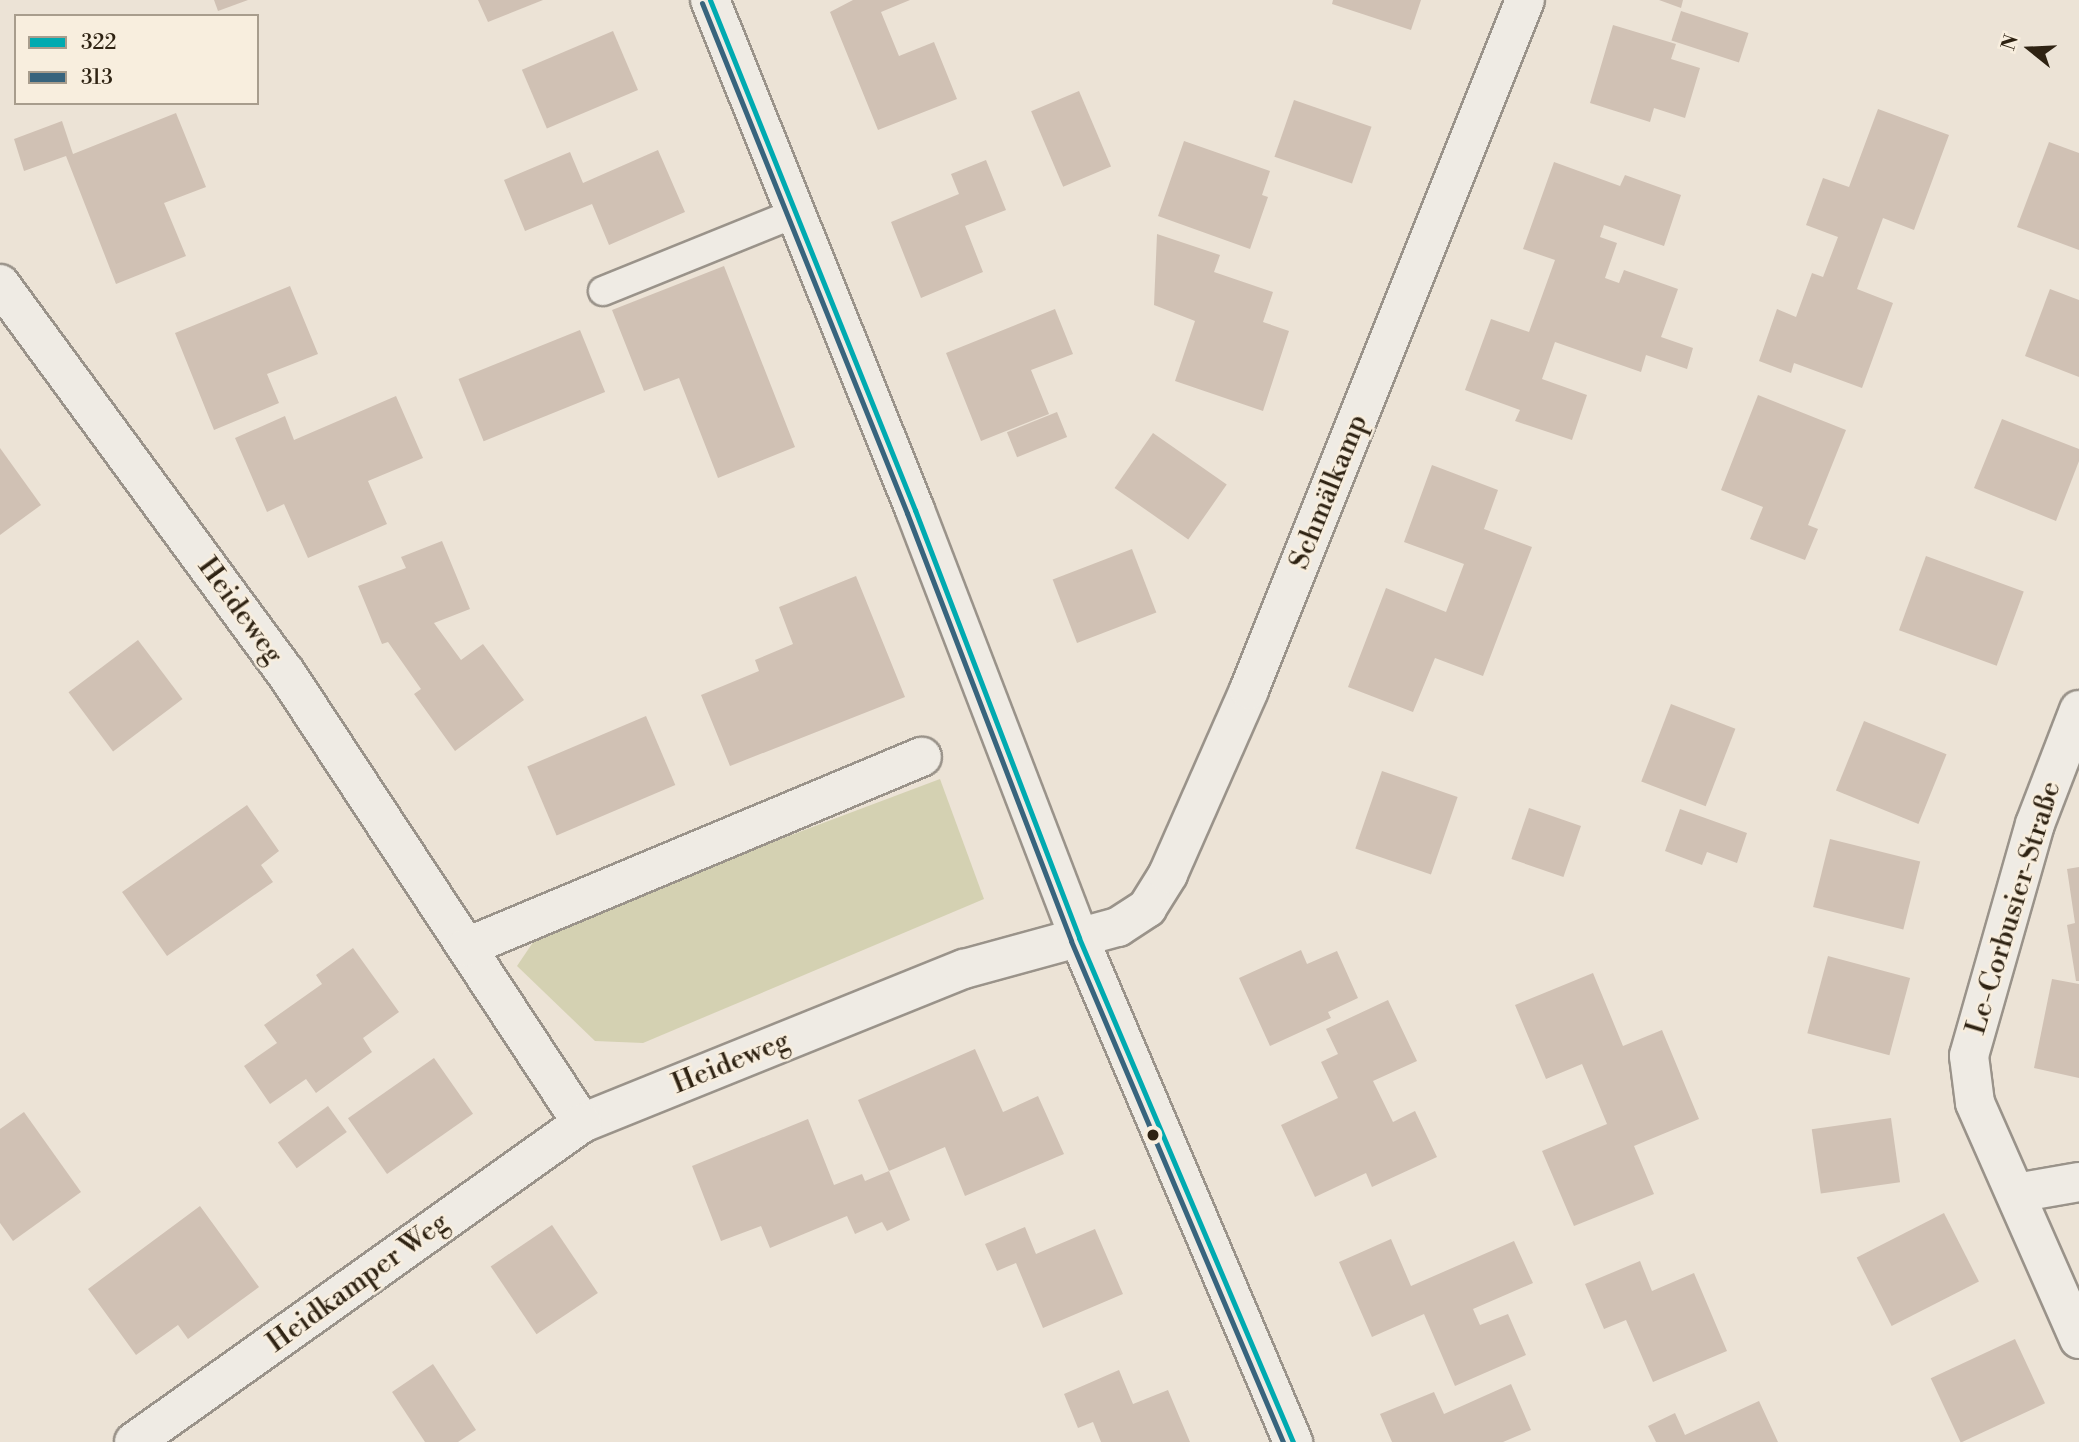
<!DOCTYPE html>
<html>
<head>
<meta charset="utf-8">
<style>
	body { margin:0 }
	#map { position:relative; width:2079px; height:1442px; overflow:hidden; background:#ece3d6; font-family:"Libre Bodoni",serif }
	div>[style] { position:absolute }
	.green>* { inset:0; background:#d4d1b2 }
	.building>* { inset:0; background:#d0c1b4; transform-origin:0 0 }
	.roads { filter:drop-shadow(2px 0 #9a938a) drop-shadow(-2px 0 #9a938a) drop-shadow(0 2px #9a938a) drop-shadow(0 -2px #9a938a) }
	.lane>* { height:28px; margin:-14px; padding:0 14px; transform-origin:14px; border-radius:14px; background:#efebe4 }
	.street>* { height:38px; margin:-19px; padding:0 19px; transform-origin:19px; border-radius:19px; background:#efebe4 }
	.bus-1>* { height:5px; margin:-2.5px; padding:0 2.5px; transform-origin:2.5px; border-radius:2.5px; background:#00aab0 }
	.bus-2>* { height:5px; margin:-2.5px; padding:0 2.5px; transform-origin:2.5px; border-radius:2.5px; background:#38647d }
	.dots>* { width:19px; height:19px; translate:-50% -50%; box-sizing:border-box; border:4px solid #f8eede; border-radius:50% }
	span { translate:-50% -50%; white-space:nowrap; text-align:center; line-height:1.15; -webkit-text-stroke:5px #f8eede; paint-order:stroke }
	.street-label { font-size:28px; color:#2f2313 }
	.legend { position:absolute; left:14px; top:14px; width:245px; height:91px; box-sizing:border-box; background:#f8eede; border:2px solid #a89d8d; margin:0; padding:9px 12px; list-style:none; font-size:21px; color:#2f2313 }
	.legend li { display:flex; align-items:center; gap:14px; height:35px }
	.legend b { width:35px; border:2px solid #a89d8d }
	.north { position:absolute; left:1995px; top:14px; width:70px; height:70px; -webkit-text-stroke:5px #f8eede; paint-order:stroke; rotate:288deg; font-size:19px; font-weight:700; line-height:28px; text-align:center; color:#2f2313 }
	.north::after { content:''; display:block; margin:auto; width:24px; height:32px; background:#2f2313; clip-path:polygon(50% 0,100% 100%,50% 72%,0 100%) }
</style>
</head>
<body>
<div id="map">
	<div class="green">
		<div style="clip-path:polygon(940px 779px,984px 899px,643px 1043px,595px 1041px,517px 966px,542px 929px)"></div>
	</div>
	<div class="building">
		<div style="clip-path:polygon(214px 0,248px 0,218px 11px)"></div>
		<div style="clip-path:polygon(478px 0,543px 0,488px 22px)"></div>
		<div style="clip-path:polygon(853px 0,910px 0,881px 12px,899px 56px,934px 42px,957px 99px,878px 130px,830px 12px)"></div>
		<div style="clip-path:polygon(1333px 0,1421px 0,1411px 30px,1332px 4px)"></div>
		<div style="clip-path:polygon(1659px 0,1683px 0,1681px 8px)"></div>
		<div style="left:1681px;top:11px;width:71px;height:31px;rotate:18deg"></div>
		<div style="clip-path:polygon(1613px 25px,1676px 44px,1671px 59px,1700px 68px,1685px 118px,1654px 108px,1650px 122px,1590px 103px)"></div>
		<div style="left:613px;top:31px;width:64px;height:99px;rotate:67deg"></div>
		<div style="left:1079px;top:91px;width:82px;height:52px;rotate:67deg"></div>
		<div style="left:1294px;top:100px;width:82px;height:60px;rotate:19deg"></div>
		<div style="clip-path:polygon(1878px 109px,1949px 135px,1914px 230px,1883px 218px,1857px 289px,1893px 303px,1862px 388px,1794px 363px,1791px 373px,1759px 361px,1777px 309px,1796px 317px,1812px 273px,1823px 277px,1838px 237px,1806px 225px,1823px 178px,1849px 187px)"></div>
		<div style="clip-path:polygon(176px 113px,206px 187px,164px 203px,186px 256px,116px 284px,66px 156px,24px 171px,14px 139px,62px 121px,73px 154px)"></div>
		<div style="clip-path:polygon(1184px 141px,1270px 171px,1262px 195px,1268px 197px,1250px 249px,1158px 216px)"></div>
		<div style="clip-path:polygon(2049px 142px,2079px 153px,2079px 250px,2017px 227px)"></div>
		<div style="clip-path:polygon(658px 150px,685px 212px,609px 245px,592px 204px,525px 231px,504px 180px,570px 152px,583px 183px)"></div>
		<div style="clip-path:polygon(986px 160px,1006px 210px,965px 226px,983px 272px,921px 298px,891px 222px,959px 194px,951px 174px)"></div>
		<div style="clip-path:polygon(1554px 162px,1620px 186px,1625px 175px,1681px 195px,1664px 246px,1604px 225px,1600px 237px,1617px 243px,1605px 278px,1619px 283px,1624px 270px,1678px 289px,1661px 337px,1693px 348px,1687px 369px,1646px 355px,1641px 372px,1555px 342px,1542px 379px,1587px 395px,1572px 440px,1515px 421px,1520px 410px,1465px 390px,1491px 319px,1529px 332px,1555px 260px,1523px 249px)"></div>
		<div style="clip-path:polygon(1157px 234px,1220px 255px,1214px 272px,1273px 292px,1263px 322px,1289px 331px,1263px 411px,1175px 381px,1195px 321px,1154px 305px)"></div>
		<div style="clip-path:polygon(724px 266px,795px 447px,718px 478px,679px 378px,644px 391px,612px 310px)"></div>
		<div style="clip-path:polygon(290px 286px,318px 354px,267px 374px,279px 403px,214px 430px,175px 333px)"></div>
		<div style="clip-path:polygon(2050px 289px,2079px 300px,2079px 377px,2025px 356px)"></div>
		<div style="clip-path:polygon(1055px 309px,1073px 354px,1031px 370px,1049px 414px,981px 441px,946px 353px)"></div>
		<div style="left:580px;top:330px;width:67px;height:131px;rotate:68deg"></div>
		<div style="clip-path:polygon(1758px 395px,1846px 430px,1808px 525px,1818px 529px,1805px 560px,1750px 539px,1763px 507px,1721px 490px)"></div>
		<div style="clip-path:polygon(396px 396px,423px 458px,368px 481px,387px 524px,308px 558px,284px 504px,267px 512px,235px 438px,285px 416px,294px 440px)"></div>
		<div style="left:1057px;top:412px;width:27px;height:54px;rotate:68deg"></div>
		<div style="clip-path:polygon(2002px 419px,2079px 449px,2079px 461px,2056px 521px,1974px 488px)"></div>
		<div style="left:1153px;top:433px;width:90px;height:67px;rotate:35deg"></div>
		<div style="clip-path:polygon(0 448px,41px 505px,0 535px)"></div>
		<div style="clip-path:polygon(1432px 465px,1498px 490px,1484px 529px,1532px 547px,1483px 676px,1435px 658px,1413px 712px,1348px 687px,1386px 588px,1446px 612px,1464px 564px,1404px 542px)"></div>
		<div style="clip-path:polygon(442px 541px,470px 609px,434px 623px,461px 660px,483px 644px,524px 700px,455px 751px,414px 694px,421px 689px,388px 642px,382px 644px,358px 586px,406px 568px,401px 557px)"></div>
		<div style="left:1132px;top:549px;width:68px;height:85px;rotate:69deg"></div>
		<div style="left:1926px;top:556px;width:104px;height:79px;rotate:20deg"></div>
		<div style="clip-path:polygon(856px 576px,905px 697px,730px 766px,701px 695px,759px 671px,755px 660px,793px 644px,779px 607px)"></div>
		<div style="left:138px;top:640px;width:74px;height:87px;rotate:53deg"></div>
		<div style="left:1671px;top:704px;width:69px;height:83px;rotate:21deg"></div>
		<div style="left:646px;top:716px;width:75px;height:129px;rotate:67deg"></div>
		<div style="left:1864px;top:721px;width:89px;height:75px;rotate:22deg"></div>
		<div style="left:1382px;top:771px;width:80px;height:82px;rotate:19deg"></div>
		<div style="clip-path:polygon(247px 805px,279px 851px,261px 865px,273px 882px,167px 956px,122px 892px)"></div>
		<div style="left:1529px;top:808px;width:55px;height:54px;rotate:19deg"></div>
		<div style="clip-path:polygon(1680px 809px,1747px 833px,1737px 863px,1707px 852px,1702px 865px,1665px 851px)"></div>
		<div style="left:1830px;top:839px;width:93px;height:70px;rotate:14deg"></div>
		<div style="clip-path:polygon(2079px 867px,2079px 981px,2076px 981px,2067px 925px,2075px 923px,2067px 869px)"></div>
		<div style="clip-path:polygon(353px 948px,399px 1012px,363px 1038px,372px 1052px,316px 1093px,306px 1079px,270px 1104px,244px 1066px,277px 1043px,264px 1025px,322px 984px,316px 975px)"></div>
		<div style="clip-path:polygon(1301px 950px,1307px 964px,1337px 951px,1358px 998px,1328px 1012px,1331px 1018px,1270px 1046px,1239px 978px)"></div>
		<div style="left:1828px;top:956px;width:85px;height:80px;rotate:15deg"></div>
		<div style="clip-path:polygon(1593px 973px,1623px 1046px,1662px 1030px,1699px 1119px,1634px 1146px,1654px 1194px,1574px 1226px,1542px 1151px,1607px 1124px,1582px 1064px,1546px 1079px,1515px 1005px)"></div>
		<div style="clip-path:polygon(2052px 979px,2079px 984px,2079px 1078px,2034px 1068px)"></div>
		<div style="clip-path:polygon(1388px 1000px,1417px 1061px,1373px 1081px,1393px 1122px,1415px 1111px,1437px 1157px,1372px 1187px,1366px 1173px,1315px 1197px,1281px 1125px,1338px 1098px,1321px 1062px,1338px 1054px,1326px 1029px)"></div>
		<div style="clip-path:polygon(975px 1049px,1003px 1112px,1038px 1096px,1064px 1154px,965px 1196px,945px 1147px,889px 1171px,858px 1100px)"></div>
		<div style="left:434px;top:1058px;width:68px;height:105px;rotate:55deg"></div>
		<div style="left:328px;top:1106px;width:32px;height:62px;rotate:54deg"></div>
		<div style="clip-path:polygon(24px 1112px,81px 1192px,13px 1241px,0 1223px,0 1129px)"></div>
		<div style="left:1891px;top:1118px;width:65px;height:80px;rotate:82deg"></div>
		<div style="clip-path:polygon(808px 1119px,834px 1185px,862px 1174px,865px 1181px,889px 1171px,910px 1220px,887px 1231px,882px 1222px,855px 1234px,847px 1216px,770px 1248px,761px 1226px,721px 1241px,692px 1166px)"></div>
		<div style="clip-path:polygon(200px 1206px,259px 1287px,188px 1339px,178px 1325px,136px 1355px,88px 1289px)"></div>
		<div style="left:1944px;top:1213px;width:77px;height:98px;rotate:63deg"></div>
		<div style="left:552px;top:1225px;width:82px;height:74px;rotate:56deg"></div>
		<div style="clip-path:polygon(1025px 1227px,1036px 1254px,1095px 1229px,1123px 1294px,1043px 1328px,1016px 1263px,997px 1271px,985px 1244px)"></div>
		<div style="clip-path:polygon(1391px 1239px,1411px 1286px,1514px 1241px,1533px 1283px,1473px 1309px,1480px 1325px,1508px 1314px,1526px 1355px,1455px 1386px,1424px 1314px,1372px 1337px,1339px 1262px)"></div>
		<div style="clip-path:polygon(1640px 1261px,1652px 1291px,1694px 1273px,1727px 1351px,1653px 1382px,1626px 1320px,1604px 1329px,1585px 1284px)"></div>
		<div style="left:2015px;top:1339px;width:71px;height:93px;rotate:65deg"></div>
		<div style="clip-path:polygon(433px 1364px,476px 1430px,458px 1442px,425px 1442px,392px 1392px)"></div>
		<div style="clip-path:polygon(1119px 1370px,1133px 1404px,1168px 1390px,1190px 1442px,1101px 1442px,1093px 1422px,1078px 1428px,1064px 1394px)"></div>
		<div style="clip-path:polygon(1511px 1384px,1531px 1430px,1503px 1442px,1392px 1442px,1380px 1414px,1434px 1392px,1444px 1414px)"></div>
		<div style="clip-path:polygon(1759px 1401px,1778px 1442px,1656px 1442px,1648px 1426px,1675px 1413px,1685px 1435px)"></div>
	</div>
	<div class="roads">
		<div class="lane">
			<div style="left:603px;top:291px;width:206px;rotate:-22deg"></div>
		</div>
		<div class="street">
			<div style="left:710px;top:0;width:550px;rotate:68.1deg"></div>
			<div style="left:915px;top:510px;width:458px;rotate:69deg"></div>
			<div style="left:1079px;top:938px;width:548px;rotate:66.99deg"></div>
			<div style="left:0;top:284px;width:483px;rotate:53.7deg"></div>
			<div style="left:286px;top:673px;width:539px;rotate:56.66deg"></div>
			<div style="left:582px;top:1123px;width:412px;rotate:-22deg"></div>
			<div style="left:964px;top:969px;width:160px;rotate:-15.3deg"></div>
			<div style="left:1118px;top:927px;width:35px;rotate:-33deg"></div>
			<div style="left:1147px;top:908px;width:40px;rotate:-58deg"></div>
			<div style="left:1168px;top:874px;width:201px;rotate:-66.2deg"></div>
			<div style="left:1249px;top:690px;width:743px;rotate:-68.2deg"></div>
			<div style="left:2079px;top:710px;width:122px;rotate:111.1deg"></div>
			<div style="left:2035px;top:824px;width:241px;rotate:105.9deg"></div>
			<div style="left:1969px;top:1056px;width:47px;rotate:82.7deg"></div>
			<div style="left:1975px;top:1103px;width:258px;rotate:66.2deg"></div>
			<div style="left:467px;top:947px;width:493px;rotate:-22.7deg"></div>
			<div style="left:2016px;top:1193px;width:64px;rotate:-9.9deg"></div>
			<div style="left:134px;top:1442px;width:550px;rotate:-35.45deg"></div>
		</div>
	</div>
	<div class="bus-1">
		<div style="left:710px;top:0;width:550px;rotate:68.1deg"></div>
		<div style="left:915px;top:510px;width:458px;rotate:69deg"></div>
		<div style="left:1079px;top:938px;width:548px;rotate:66.99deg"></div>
	</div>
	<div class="bus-2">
		<div style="left:702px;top:3px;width:550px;rotate:68.1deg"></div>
		<div style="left:907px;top:513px;width:458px;rotate:69deg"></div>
		<div style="left:1071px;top:941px;width:544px;rotate:67.06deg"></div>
	</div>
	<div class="dots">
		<div style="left:1153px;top:1135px;background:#2f2313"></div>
	</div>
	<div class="street-label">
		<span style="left:1329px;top:492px;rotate:-68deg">Schmälkamp</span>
		<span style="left:240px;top:611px;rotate:54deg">Heideweg</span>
		<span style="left:2014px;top:908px;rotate:-73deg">Le-Corbusier-Straße</span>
		<span style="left:731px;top:1063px;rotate:-22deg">Heideweg</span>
		<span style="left:358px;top:1283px;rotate:-36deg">Heidkamper Weg</span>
	</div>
	<ul class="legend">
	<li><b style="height:9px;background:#00aab0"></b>322</li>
	<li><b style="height:9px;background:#38647d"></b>313</li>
	</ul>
	<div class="north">N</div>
</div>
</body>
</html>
